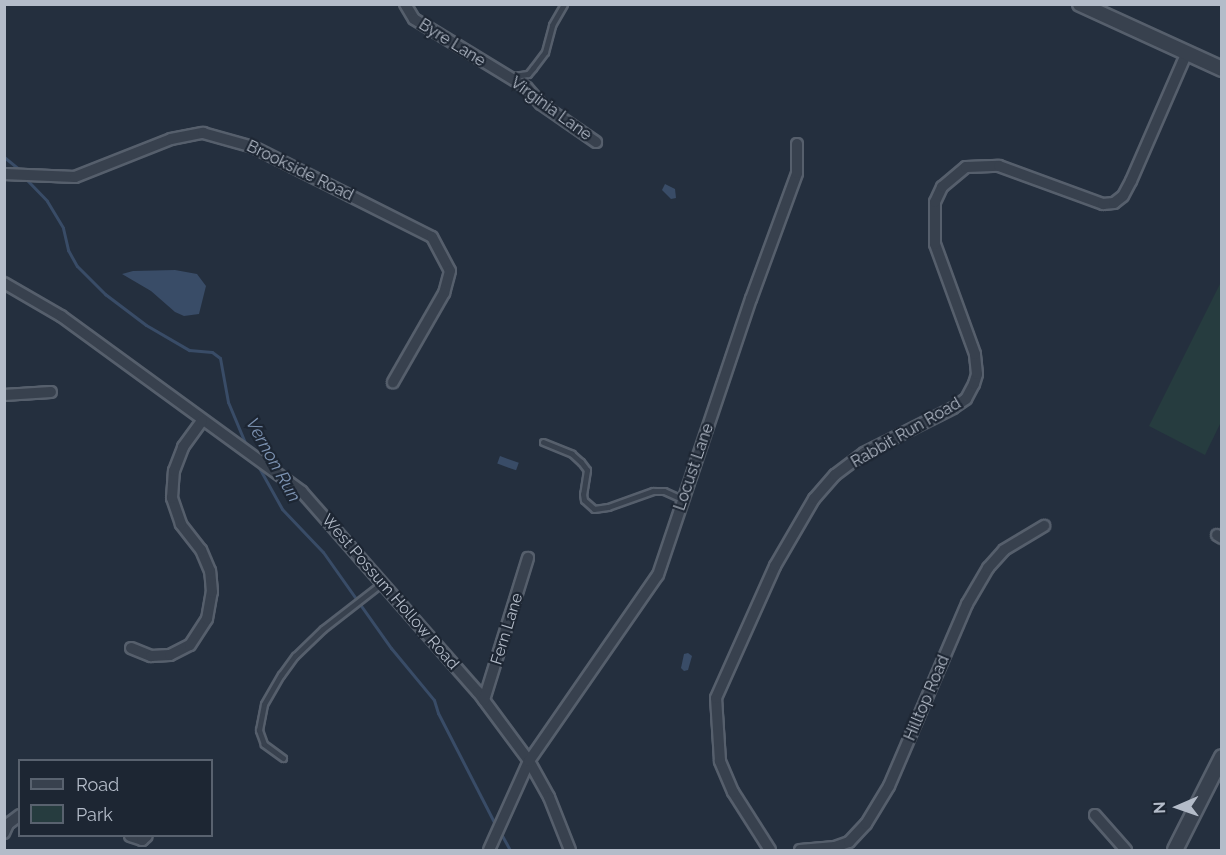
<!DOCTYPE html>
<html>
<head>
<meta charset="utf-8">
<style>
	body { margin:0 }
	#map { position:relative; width:1226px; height:855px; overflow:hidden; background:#242f3e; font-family:Raleway,sans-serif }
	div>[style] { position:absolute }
	.green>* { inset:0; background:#263c3f }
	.water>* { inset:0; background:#394c67; transform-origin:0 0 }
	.stream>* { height:3px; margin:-1.5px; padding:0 1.5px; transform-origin:1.5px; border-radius:1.5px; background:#394c67 }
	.roads { filter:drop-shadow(2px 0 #565f6c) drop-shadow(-2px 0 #565f6c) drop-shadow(0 2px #565f6c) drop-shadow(0 -2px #565f6c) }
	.service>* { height:5px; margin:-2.5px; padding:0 2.5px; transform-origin:2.5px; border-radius:2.5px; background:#38414e }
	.minor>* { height:10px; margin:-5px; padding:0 5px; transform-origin:5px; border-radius:5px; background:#38414e }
	.tertiary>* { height:14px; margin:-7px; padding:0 7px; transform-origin:7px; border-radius:7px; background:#38414e }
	span { translate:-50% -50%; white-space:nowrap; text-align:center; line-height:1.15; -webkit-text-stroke:4.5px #1d2633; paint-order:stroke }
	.street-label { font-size:16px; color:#b4bcc9 }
	.water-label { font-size:18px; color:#7c92b1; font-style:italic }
	.frame { position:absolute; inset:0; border:6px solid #b4bcc9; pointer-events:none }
	.legend { position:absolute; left:18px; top:759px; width:195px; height:78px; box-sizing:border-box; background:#1d2633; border:2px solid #59626f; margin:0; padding:8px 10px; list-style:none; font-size:18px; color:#b4bcc9 }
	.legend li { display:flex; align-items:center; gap:12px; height:30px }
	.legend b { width:30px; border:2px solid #59626f }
	.north { position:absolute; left:1148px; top:777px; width:60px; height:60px; -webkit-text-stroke:4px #1d2633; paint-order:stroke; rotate:268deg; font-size:16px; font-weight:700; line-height:24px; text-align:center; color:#b4bcc9 }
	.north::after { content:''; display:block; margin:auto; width:21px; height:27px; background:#b4bcc9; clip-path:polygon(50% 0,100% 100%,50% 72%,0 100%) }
</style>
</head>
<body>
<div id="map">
	<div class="green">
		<div style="clip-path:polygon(1221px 282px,1221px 422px,1205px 455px,1149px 426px)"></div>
	</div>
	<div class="water">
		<div style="clip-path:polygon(665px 184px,675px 189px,676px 198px,671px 199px,662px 190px)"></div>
		<div style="clip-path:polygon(175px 270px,197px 274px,206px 286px,199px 314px,184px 316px,175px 312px,151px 291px,122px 274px,133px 271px)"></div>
		<div style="left:500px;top:456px;width:20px;height:8px;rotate:20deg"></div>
		<div style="clip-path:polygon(684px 654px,688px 653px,692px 656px,688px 670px,684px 671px,681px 668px)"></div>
	</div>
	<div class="stream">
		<div style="left:4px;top:157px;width:22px;rotate:39deg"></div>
		<div style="left:26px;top:179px;width:30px;rotate:46deg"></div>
		<div style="left:47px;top:201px;width:31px;rotate:59deg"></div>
		<div style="left:63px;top:228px;width:23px;rotate:77deg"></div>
		<div style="left:68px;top:250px;width:18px;rotate:61deg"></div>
		<div style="left:77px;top:266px;width:40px;rotate:45deg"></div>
		<div style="left:105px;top:294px;width:51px;rotate:37.1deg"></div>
		<div style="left:146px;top:325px;width:50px;rotate:30.2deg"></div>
		<div style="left:189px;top:350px;width:23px;rotate:5deg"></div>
		<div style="left:212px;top:352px;width:10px;rotate:37deg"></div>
		<div style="left:220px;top:358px;width:45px;rotate:79.7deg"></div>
		<div style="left:228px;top:402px;width:47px;rotate:67.3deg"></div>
		<div style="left:257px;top:464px;width:51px;rotate:60.9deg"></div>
		<div style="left:282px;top:509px;width:59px;rotate:46.4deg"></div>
		<div style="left:323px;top:552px;width:118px;rotate:54.7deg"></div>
		<div style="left:391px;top:648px;width:67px;rotate:50.4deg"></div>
		<div style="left:434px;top:700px;width:14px;rotate:73deg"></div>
		<div style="left:438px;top:713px;width:127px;rotate:62.8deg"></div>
		<div style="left:500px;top:832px;width:21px;rotate:61deg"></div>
	</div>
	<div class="roads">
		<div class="service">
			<div style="left:513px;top:76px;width:15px;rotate:-8deg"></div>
			<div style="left:528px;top:74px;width:8px;rotate:-50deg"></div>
			<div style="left:533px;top:68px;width:20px;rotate:-53deg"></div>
			<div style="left:545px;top:52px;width:28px;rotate:-75deg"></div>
			<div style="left:552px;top:25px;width:24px;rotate:-60deg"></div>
			<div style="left:543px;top:442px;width:31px;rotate:22deg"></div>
			<div style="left:572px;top:454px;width:12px;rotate:42deg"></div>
			<div style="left:581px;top:462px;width:10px;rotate:53deg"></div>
			<div style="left:587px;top:470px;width:24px;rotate:99deg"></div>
			<div style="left:583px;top:494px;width:6px;rotate:81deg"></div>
			<div style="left:584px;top:500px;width:13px;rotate:42deg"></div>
			<div style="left:594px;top:509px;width:14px;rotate:-8deg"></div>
			<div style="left:608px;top:507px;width:48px;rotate:-19.6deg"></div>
			<div style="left:653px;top:491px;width:11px"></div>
			<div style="left:664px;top:491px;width:22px;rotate:24deg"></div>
			<div style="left:283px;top:758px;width:24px;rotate:-144deg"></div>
			<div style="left:264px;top:744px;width:15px;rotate:-110deg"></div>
			<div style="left:259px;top:730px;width:26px;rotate:-79deg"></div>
			<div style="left:264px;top:704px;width:34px;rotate:-60deg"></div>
			<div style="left:281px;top:675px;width:24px;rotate:-54deg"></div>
			<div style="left:295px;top:656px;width:39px;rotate:-44deg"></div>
			<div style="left:323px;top:629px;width:75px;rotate:-37.9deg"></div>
		</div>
		<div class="minor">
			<div style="left:405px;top:4px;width:17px;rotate:59deg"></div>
			<div style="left:414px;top:19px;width:132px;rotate:31.4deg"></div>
			<div style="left:527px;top:88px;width:21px;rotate:49deg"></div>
			<div style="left:541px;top:104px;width:67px;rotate:34.6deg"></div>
			<div style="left:4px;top:174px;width:71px;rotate:2.4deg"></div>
			<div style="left:75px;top:177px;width:103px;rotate:-21.6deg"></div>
			<div style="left:171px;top:139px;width:33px;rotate:-11deg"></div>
			<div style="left:203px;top:133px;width:52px;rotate:15.6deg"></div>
			<div style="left:253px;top:147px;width:200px;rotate:26.7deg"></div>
			<div style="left:432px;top:237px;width:38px;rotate:62deg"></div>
			<div style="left:450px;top:271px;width:23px;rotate:105deg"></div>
			<div style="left:444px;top:293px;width:103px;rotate:119.8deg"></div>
			<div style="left:4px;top:283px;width:66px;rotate:30.1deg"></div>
			<div style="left:61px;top:316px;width:298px;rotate:36.1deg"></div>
			<div style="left:302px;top:492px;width:266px;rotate:48.7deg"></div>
			<div style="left:478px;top:692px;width:86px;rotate:53.5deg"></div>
			<div style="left:529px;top:761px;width:41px;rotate:60.9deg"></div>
			<div style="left:549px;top:797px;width:57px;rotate:68.4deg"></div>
			<div style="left:4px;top:395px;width:47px;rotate:-3.7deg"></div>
			<div style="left:1217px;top:535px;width:6px;rotate:31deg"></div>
			<div style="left:131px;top:648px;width:22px;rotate:22deg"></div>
			<div style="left:151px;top:656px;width:19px;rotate:-3deg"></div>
			<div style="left:170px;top:655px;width:22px;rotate:-27deg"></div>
			<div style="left:190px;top:645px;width:31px;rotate:-57deg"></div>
			<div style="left:207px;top:619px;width:27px;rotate:-80deg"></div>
			<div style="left:212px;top:592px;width:21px;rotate:-95deg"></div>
			<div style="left:210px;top:571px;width:23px;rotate:-113deg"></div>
			<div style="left:201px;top:550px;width:33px;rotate:-128deg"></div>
			<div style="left:181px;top:524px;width:28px;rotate:-109deg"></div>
			<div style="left:172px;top:498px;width:27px;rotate:-86deg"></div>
			<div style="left:174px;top:471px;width:26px;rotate:-69deg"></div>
			<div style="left:183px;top:447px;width:32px;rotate:-54deg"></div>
			<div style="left:484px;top:700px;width:149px;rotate:-72.8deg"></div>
			<div style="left:1095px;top:815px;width:47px;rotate:48.5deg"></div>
			<div style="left:4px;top:833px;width:10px;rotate:-66deg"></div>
			<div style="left:8px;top:824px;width:15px;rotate:-37deg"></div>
			<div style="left:130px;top:836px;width:13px;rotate:18deg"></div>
			<div style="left:142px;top:840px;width:6px;rotate:-39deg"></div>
			<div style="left:489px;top:850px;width:98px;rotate:-65.8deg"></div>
			<div style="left:529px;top:761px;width:226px;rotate:-55.3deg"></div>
			<div style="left:658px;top:575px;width:291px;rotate:-71.4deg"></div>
			<div style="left:751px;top:299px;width:134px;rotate:-69.9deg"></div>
			<div style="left:797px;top:173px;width:29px;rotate:-90deg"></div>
			<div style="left:770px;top:850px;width:69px;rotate:-122.5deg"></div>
			<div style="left:733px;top:792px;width:34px;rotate:-113deg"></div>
			<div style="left:720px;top:761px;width:63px;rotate:-93.6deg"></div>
			<div style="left:716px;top:698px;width:145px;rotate:-65.9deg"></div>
			<div style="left:775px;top:566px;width:78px;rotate:-59.8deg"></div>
			<div style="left:814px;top:499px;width:32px;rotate:-49deg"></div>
			<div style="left:835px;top:475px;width:36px;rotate:-37deg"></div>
			<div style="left:864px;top:453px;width:100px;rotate:-26.8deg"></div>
			<div style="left:953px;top:408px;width:16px;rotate:-35deg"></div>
			<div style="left:966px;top:399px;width:17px;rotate:-62deg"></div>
			<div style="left:974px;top:384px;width:10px;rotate:-73deg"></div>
			<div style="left:977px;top:374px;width:20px;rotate:-96deg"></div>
			<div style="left:975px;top:354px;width:117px;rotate:-110deg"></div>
			<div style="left:935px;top:244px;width:42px;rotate:-90deg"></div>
			<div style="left:935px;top:202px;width:17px;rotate:-65deg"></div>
			<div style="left:942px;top:187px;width:31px;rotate:-40deg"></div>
			<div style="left:966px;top:167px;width:33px;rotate:-2deg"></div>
			<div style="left:999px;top:166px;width:111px;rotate:20.1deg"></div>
			<div style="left:1103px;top:204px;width:11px;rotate:-5deg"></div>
			<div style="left:1114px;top:203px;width:11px;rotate:-38deg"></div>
			<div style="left:1123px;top:196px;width:17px;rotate:-62deg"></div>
			<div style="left:1131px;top:181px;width:141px;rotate:-66.5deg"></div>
			<div style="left:800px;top:850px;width:35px;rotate:-5deg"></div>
			<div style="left:835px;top:847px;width:15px;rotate:-20deg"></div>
			<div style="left:849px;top:842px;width:25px;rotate:-47deg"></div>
			<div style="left:866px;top:824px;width:44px;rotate:-58.8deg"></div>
			<div style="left:889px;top:786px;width:198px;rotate:-66.8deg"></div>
			<div style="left:967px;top:604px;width:42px;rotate:-59.7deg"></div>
			<div style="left:988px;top:568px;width:24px;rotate:-48deg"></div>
			<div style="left:1004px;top:550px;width:47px;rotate:-31deg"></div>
		</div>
		<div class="tertiary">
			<div style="left:1080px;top:4px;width:156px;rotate:24.6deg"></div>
			<div style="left:1175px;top:850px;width:104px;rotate:-63.2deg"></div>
		</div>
	</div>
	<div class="street-label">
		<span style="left:452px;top:43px;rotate:32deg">Byre Lane</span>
		<span style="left:551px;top:109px;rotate:36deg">Virginia Lane</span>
		<span style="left:300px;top:171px;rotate:26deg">Brookside Road</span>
		<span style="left:906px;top:433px;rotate:-30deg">Rabbit Run Road</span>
		<span style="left:694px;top:467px;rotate:-71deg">Locust Lane</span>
		<span style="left:390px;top:592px;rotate:49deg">West Possum Hollow Road</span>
		<span style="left:507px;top:629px;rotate:-73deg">Fern Lane</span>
		<span style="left:927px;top:698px;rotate:-67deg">Hilltop Road</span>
	</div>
	<div class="water-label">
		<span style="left:273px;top:460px;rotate:61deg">Vernon Run</span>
	</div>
	<div class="frame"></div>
	<ul class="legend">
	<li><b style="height:8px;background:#38414e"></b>Road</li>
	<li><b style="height:16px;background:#263c3f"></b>Park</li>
	</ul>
	<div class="north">N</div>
</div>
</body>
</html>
